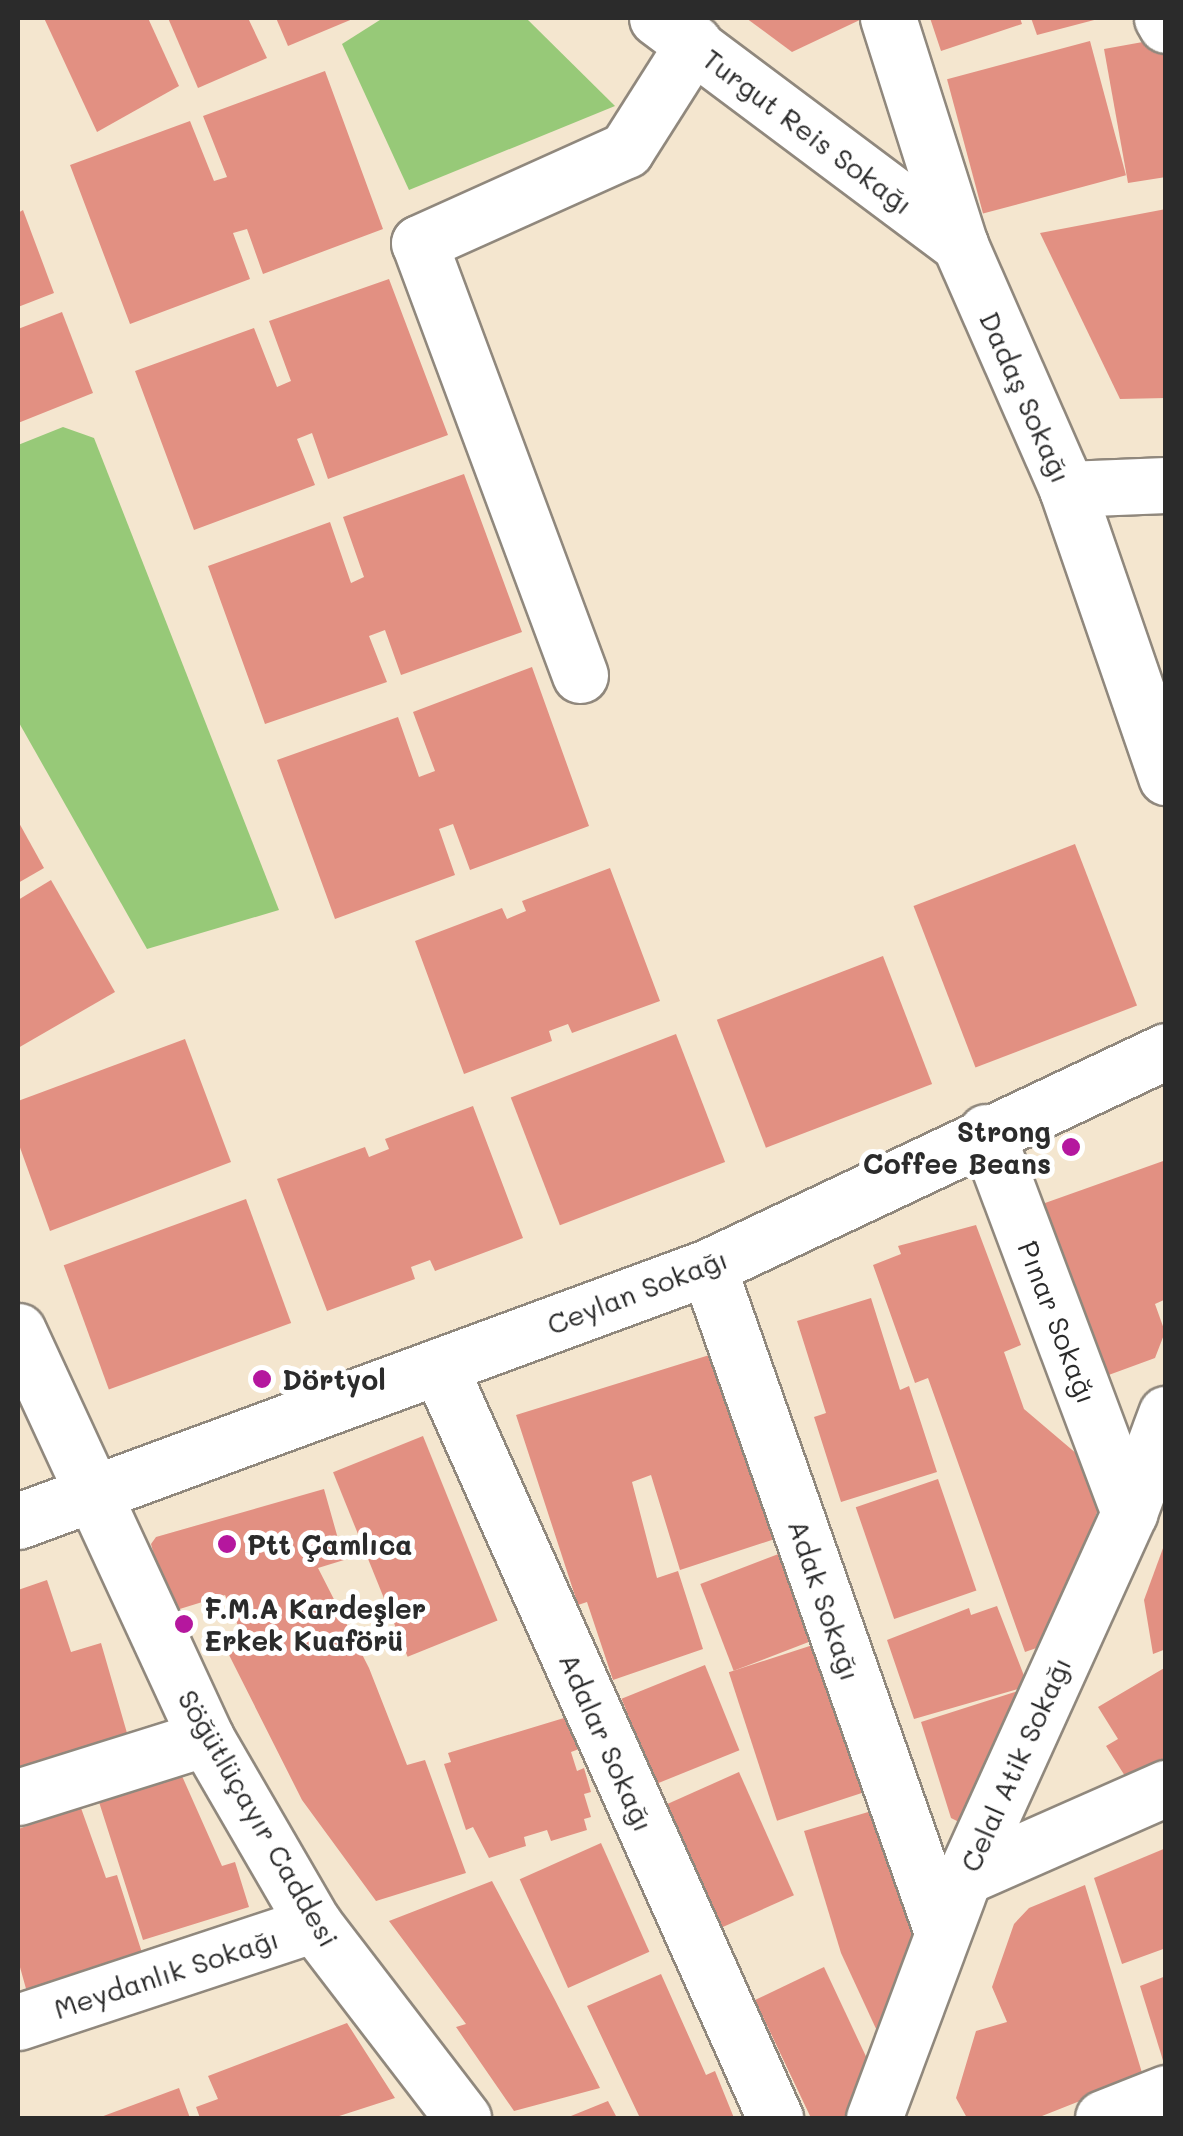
<!DOCTYPE html>
<html>
<head>
<meta charset="utf-8">
<style>
	body { margin:0 }
	#map { position:relative; width:1183px; height:2136px; overflow:hidden; background:#f4e6cf; font-family:Mali,sans-serif }
	div>[style] { position:absolute }
	.green>* { inset:0; background:#97c978 }
	.building>* { inset:0; background:#e29082; transform-origin:0 0 }
	.roads { filter:drop-shadow(2px 0 #90887d) drop-shadow(-2px 0 #90887d) drop-shadow(0 2px #90887d) drop-shadow(0 -2px #90887d) }
	.minor>* { height:55px; margin:-27.5px; padding:0 27.5px; transform-origin:27.5px; border-radius:27.5px; background:#fff }
	.dots>* { width:28px; height:28px; translate:-50% -50%; box-sizing:border-box; border:5px solid #fff; border-radius:50% }
	span { translate:-50% -50%; white-space:nowrap; text-align:center; line-height:1.15; -webkit-text-stroke:10px #fff; paint-order:stroke }
	.street-label { font-size:28px; color:#2b2b2b }
	.poi-label { font-size:28px; color:#2b2b2b; font-weight:700 }
	.right { translate:-100% -50%; text-align:right }
	.left { translate:0 -50%; text-align:left }
	.frame { position:absolute; inset:0; border:20px solid #2b2b2b; pointer-events:none }
</style>
</head>
<body>
<div id="map">
	<div class="green">
		<div style="clip-path:polygon(383px 18px,526px 18px,615px 106px,409px 190px,342px 44px)"></div>
		<div style="clip-path:polygon(63px 427px,94px 438px,279px 910px,147px 949px,18px 721px,18px 445px)"></div>
	</div>
	<div class="building">
		<div style="clip-path:polygon(44px 18px,148px 18px,179px 86px,97px 132px)"></div>
		<div style="clip-path:polygon(168px 18px,248px 18px,267px 58px,198px 88px)"></div>
		<div style="clip-path:polygon(276px 18px,355px 18px,288px 46px)"></div>
		<div style="clip-path:polygon(746px 18px,864px 18px,792px 52px)"></div>
		<div style="clip-path:polygon(930px 18px,1020px 18px,1022px 24px,941px 51px)"></div>
		<div style="clip-path:polygon(1031px 18px,1098px 18px,1098px 19px,1037px 35px)"></div>
		<div style="clip-path:polygon(1165px 38px,1166px 177px,1128px 183px,1104px 49px)"></div>
		<div style="left:1090px;top:41px;width:139px;height:148px;rotate:75deg"></div>
		<div style="clip-path:polygon(325px 71px,383px 229px,263px 274px,247px 229px,233px 233px,250px 279px,130px 324px,70px 165px,190px 121px,214px 181px,227px 177px,203px 116px)"></div>
		<div style="clip-path:polygon(1166px 209px,1166px 398px,1120px 399px,1040px 233px)"></div>
		<div style="clip-path:polygon(23px 210px,54px 293px,18px 307px,18px 213px)"></div>
		<div style="clip-path:polygon(389px 279px,448px 435px,328px 479px,312px 433px,297px 439px,315px 485px,194px 530px,135px 371px,254px 328px,277px 387px,291px 381px,269px 321px)"></div>
		<div style="clip-path:polygon(62px 312px,93px 393px,18px 423px,18px 329px)"></div>
		<div style="clip-path:polygon(464px 474px,522px 632px,401px 675px,385px 630px,369px 636px,387px 682px,265px 724px,208px 566px,330px 522px,351px 583px,364px 577px,343px 517px)"></div>
		<div style="clip-path:polygon(532px 667px,589px 826px,470px 870px,453px 824px,439px 829px,455px 875px,335px 919px,277px 760px,398px 717px,419px 777px,435px 771px,413px 712px)"></div>
		<div style="clip-path:polygon(18px 821px,44px 868px,18px 883px)"></div>
		<div style="left:1075px;top:844px;width:173px;height:173px;rotate:69deg"></div>
		<div style="clip-path:polygon(610px 868px,660px 1001px,572px 1033px,568px 1024px,549px 1031px,552px 1041px,464px 1074px,415px 941px,502px 908px,507px 919px,526px 911px,522px 901px)"></div>
		<div style="clip-path:polygon(51px 880px,115px 992px,18px 1048px,18px 900px)"></div>
		<div style="left:883px;top:956px;width:137px;height:178px;rotate:69deg"></div>
		<div style="left:676px;top:1034px;width:137px;height:177px;rotate:69deg"></div>
		<div style="clip-path:polygon(185px 1039px,231px 1162px,50px 1231px,18px 1142px,18px 1101px)"></div>
		<div style="clip-path:polygon(473px 1106px,523px 1238px,435px 1271px,430px 1260px,411px 1267px,415px 1279px,327px 1311px,277px 1179px,365px 1147px,369px 1157px,389px 1149px,385px 1139px)"></div>
		<div style="clip-path:polygon(1166px 1160px,1166px 1299px,1155px 1304px,1165px 1332px,1155px 1358px,1095px 1380px,1031px 1208px)"></div>
		<div style="left:246px;top:1199px;width:132px;height:194px;rotate:70deg"></div>
		<div style="clip-path:polygon(976px 1225px,1021px 1345px,1004px 1352px,1024px 1409px,1104px 1477px,1106px 1488px,1048px 1644px,1025px 1652px,928px 1378px,915px 1383px,873px 1265px,901px 1254px,898px 1246px)"></div>
		<div style="clip-path:polygon(871px 1298px,900px 1390px,909px 1386px,937px 1472px,841px 1502px,814px 1417px,826px 1413px,797px 1321px)"></div>
		<div style="clip-path:polygon(732px 1348px,784px 1536px,680px 1570px,651px 1475px,632px 1482px,657px 1578px,678px 1571px,703px 1649px,613px 1680px,587px 1602px,578px 1605px,516px 1415px)"></div>
		<div style="left:423px;top:1436px;width:199px;height:97px;rotate:68deg"></div>
		<div style="left:938px;top:1479px;width:118px;height:87px;rotate:71deg"></div>
		<div style="clip-path:polygon(324px 1489px,344px 1560px,318px 1568px,369px 1668px,407px 1765px,425px 1760px,466px 1873px,376px 1901px,302px 1800px,228px 1653px,247px 1647px,225px 1595px,170px 1612px,151px 1544px,156px 1537px)"></div>
		<div style="clip-path:polygon(1166px 1540px,1166px 1649px,1153px 1654px,1144px 1600px)"></div>
		<div style="left:789px;top:1550px;width:93px;height:95px;rotate:69deg"></div>
		<div style="clip-path:polygon(47px 1580px,71px 1652px,101px 1643px,127px 1733px,18px 1772px,18px 1590px)"></div>
		<div style="clip-path:polygon(997px 1606px,1028px 1686px,914px 1719px,887px 1640px,969px 1608px,971px 1615px)"></div>
		<div style="left:822px;top:1642px;width:156px;height:98px;rotate:72deg"></div>
		<div style="left:705px;top:1665px;width:92px;height:90px;rotate:68deg"></div>
		<div style="clip-path:polygon(1166px 1667px,1166px 1778px,1137px 1795px,1106px 1746px,1118px 1739px,1098px 1707px)"></div>
		<div style="clip-path:polygon(1018px 1691px,965px 1825px,951px 1818px,921px 1722px)"></div>
		<div style="clip-path:polygon(564px 1718px,579px 1749px,571px 1752px,577px 1771px,584px 1768px,591px 1792px,584px 1794px,591px 1817px,584px 1819px,587px 1830px,551px 1841px,547px 1830px,524px 1837px,526px 1846px,489px 1858px,473px 1827px,466px 1830px,444px 1764px,451px 1762px,448px 1753px)"></div>
		<div style="left:739px;top:1772px;width:135px;height:79px;rotate:66deg"></div>
		<div style="clip-path:polygon(182px 1776px,222px 1866px,235px 1862px,249px 1907px,143px 1940px,99px 1802px)"></div>
		<div style="clip-path:polygon(81px 1808px,106px 1878px,117px 1875px,145px 1962px,30px 2003px,18px 1960px,18px 1829px)"></div>
		<div style="clip-path:polygon(875px 1810px,925px 1967px,884px 2046px,841px 1953px,804px 1831px)"></div>
		<div style="left:601px;top:1843px;width:119px;height:89px;rotate:66deg"></div>
		<div style="clip-path:polygon(1166px 1848px,1166px 1948px,1122px 1964px,1094px 1878px)"></div>
		<div style="clip-path:polygon(492px 1881px,555px 2000px,600px 2088px,514px 2111px,456px 2027px,466px 2024px,389px 1921px)"></div>
		<div style="clip-path:polygon(1085px 1885px,1143px 2076px,1037px 2118px,967px 2118px,956px 2098px,976px 2031px,1007px 2022px,992px 1987px,1014px 1924px,1029px 1908px)"></div>
		<div style="clip-path:polygon(824px 1967px,878px 2082px,856px 2118px,811px 2118px,755px 2000px)"></div>
		<div style="clip-path:polygon(661px 1974px,706px 2075px,715px 2071px,734px 2118px,640px 2118px,587px 2006px)"></div>
		<div style="clip-path:polygon(1166px 1976px,1166px 2067px,1165px 2067px,1140px 1986px)"></div>
		<div style="clip-path:polygon(347px 2023px,395px 2098px,333px 2118px,200px 2118px,196px 2107px,218px 2099px,208px 2076px)"></div>
		<div style="clip-path:polygon(179px 2088px,190px 2118px,98px 2118px)"></div>
		<div style="clip-path:polygon(608px 2101px,617px 2118px,566px 2118px)"></div>
	</div>
	<div class="roads">
		<div class="minor">
			<div style="left:657px;top:18px;width:379px;rotate:36.8deg"></div>
			<div style="left:888px;top:18px;width:238px;rotate:72.4deg"></div>
			<div style="left:960px;top:245px;width:266px;rotate:66.3deg"></div>
			<div style="left:1067px;top:489px;width:305px;rotate:71deg"></div>
			<div style="left:1162px;top:18px;width:8px;rotate:60deg"></div>
			<div style="left:1067px;top:489px;width:99px;rotate:-2.3deg"></div>
			<div style="left:580px;top:675px;width:461px;rotate:-110.4deg"></div>
			<div style="left:419px;top:243px;width:227px;rotate:-24.2deg"></div>
			<div style="left:626px;top:150px;width:127px;rotate:-57.6deg"></div>
			<div style="left:986px;top:1132px;width:407px;rotate:69.4deg"></div>
			<div style="left:708px;top:1267px;width:705px;rotate:70.61deg"></div>
			<div style="left:18px;top:1331px;width:448px;rotate:65.2deg"></div>
			<div style="left:206px;top:1738px;width:215px;rotate:59.9deg"></div>
			<div style="left:314px;top:1924px;width:245px;rotate:52.5deg"></div>
			<div style="left:439px;top:1366px;width:824px;rotate:65.92deg"></div>
			<div style="left:18px;top:1521px;width:735px;rotate:-20.21deg"></div>
			<div style="left:708px;top:1267px;width:506px;rotate:-25.25deg"></div>
			<div style="left:18px;top:1797px;width:197px;rotate:-17.4deg"></div>
			<div style="left:964px;top:1877px;width:221px;rotate:-23.8deg"></div>
			<div style="left:18px;top:2022px;width:312px;rotate:-18.3deg"></div>
			<div style="left:874px;top:2118px;width:257px;rotate:-69.5deg"></div>
			<div style="left:964px;top:1877px;width:400px;rotate:-65.6deg"></div>
			<div style="left:1129px;top:1513px;width:106px;rotate:-69.5deg"></div>
			<div style="left:1103px;top:2118px;width:68px;rotate:-21.6deg"></div>
		</div>
	</div>
	<div class="dots">
		<div style="left:1071px;top:1147px;background:#b5179e"></div>
		<div style="left:262px;top:1379px;background:#b5179e"></div>
		<div style="left:227px;top:1544px;background:#b5179e"></div>
		<div style="left:184px;top:1624px;background:#b5179e"></div>
	</div>
	<div class="street-label">
		<span style="left:808px;top:131px;rotate:37deg">Turgut Reis Sokağı</span>
		<span style="left:1026px;top:397px;rotate:66deg">Dadaş Sokağı</span>
		<span style="left:637px;top:1291px;rotate:-21deg">Ceylan Sokağı</span>
		<span style="left:1058px;top:1322px;rotate:69deg">Pınar Sokağı</span>
		<span style="left:825px;top:1600px;rotate:71deg">Adak Sokağı</span>
		<span style="left:607px;top:1742px;rotate:66deg">Adalar Sokağı</span>
		<span style="left:1015px;top:1764px;rotate:-66deg">Celal Atik Sokağı</span>
		<span style="left:259px;top:1818px;rotate:60deg">Söğütlüçayır Caddesi</span>
		<span style="left:166px;top:1973px;rotate:-18deg">Meydanlık Sokağı</span>
	</div>
	<div class="poi-label">
		<span class="right" style="left:1051px;top:1147px">Strong<br>Coffee Beans</span>
		<span class="left" style="left:282px;top:1379px">Dörtyol</span>
		<span class="left" style="left:247px;top:1544px">Ptt Çamlıca</span>
		<span class="left" style="left:204px;top:1624px">F.M.A Kardeşler<br>Erkek Kuaförü</span>
	</div>
	<div class="frame"></div>
</div>
</body>
</html>
